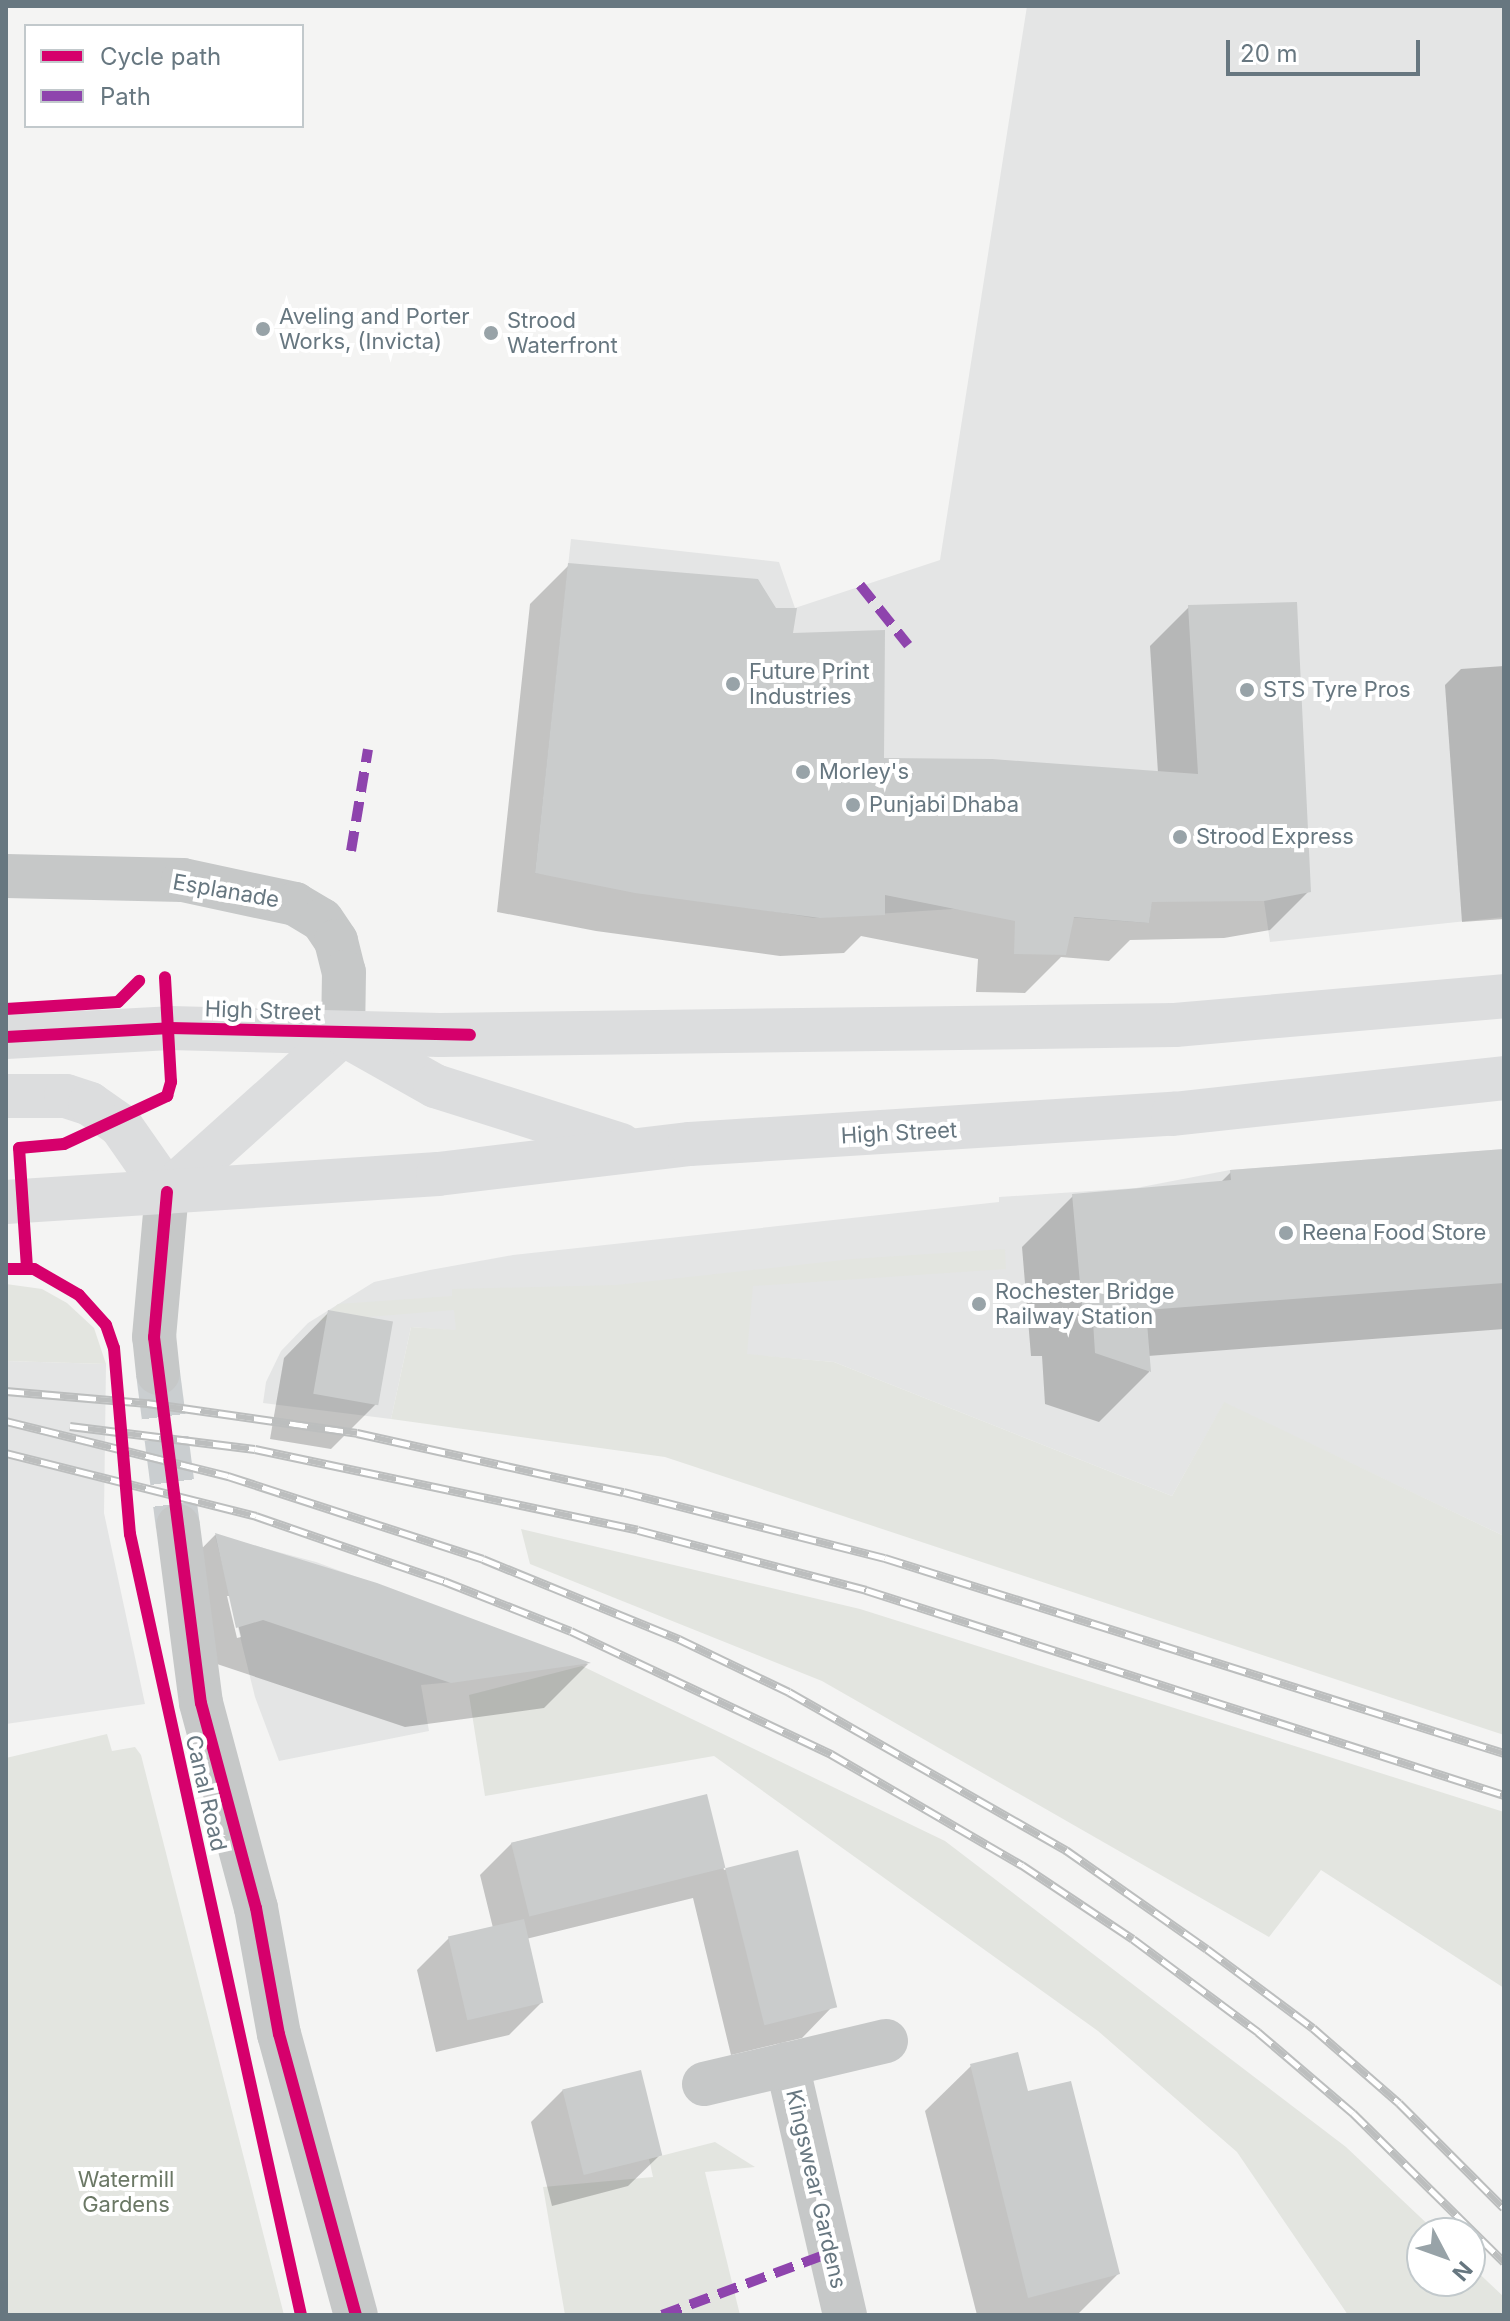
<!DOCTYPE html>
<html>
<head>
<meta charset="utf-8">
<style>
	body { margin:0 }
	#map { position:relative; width:1510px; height:2321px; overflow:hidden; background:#f4f4f3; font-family:Inter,sans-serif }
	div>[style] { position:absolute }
	.built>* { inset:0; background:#e4e5e5 }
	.green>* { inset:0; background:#e3e5e0 }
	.shadow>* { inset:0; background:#0003 }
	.building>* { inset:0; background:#cacccc; transform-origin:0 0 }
	.street-tunnel>* { height:44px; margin-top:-22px; transform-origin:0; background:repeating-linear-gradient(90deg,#caced0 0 44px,transparent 0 66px) }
	.street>* { height:44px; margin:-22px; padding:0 22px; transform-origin:22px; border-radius:22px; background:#c6c8c8 }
	.primary>* { height:44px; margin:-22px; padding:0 22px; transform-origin:22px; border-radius:22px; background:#dcddde }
	.rail>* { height:9px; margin-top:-4.5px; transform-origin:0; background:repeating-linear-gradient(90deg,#fff 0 18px,#bcbebe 0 36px); box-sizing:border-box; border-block:2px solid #bcbebe }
	.quiet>* { height:10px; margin-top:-5px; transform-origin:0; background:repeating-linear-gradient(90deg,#8e44ad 0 20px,transparent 0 30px) }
	.cycleway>* { height:12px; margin:-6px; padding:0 6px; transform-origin:6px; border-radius:6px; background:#d6006c }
	.dots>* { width:22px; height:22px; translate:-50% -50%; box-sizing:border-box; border:4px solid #fff; border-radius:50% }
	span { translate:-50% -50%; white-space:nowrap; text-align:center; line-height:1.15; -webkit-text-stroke:8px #fff; paint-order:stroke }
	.poi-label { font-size:22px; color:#677780 }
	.left { translate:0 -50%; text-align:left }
	.street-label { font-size:22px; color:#677780 }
	.park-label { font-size:22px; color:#6b7865 }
	.frame { position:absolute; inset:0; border:8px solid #677780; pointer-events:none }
	.legend { position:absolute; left:24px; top:24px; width:280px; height:104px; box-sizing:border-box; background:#fff; border:2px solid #c2c9cc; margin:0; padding:10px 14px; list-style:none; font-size:24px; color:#677780 }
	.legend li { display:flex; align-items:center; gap:16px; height:40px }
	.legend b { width:40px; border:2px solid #c2c9cc }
	.north { position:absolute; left:1406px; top:2217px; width:80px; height:80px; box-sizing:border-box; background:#fff; border:2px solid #c2c9cc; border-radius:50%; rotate:131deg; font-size:22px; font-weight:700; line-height:32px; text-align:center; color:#677780 }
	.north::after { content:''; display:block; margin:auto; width:28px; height:36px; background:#98a3a8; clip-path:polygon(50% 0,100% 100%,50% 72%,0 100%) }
	.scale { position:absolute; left:1226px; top:40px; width:194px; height:36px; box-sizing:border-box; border:4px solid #677780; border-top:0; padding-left:10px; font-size:24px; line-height:28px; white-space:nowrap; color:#677780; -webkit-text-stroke:6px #fff; paint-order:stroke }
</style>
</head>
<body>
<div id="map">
	<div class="built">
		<div style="clip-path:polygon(1027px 6px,1504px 6px,1504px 917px,1270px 942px,1264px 901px,1152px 900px,1149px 923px,953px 909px,814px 918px,535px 873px,571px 539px,779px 562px,795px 608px,940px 560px)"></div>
		<div style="clip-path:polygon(1504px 1149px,1504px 1536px,1224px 1403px,1172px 1496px,834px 1362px,411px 1327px,391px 1419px,263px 1403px,266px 1382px,281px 1351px,308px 1323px,374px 1282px,430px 1270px,513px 1255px,999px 1202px,999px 1197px,1136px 1188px,1230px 1170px)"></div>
		<div style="clip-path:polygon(6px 1361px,106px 1364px,104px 1513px,145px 1704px,6px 1724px)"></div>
		<div style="clip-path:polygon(215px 1535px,316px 1562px,535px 1643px,453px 1682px,421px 1685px,429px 1731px,279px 1761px,255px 1697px)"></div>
	</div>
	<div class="green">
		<div style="clip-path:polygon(1005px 1249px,1006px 1269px,753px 1286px,747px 1354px,834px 1362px,1172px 1496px,1224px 1402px,1504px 1536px,1504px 1735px,665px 1457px,391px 1419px,411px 1327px,456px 1330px,454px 1310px,319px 1321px,338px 1304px,452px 1296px,452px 1289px,616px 1285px,852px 1259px)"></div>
		<div style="clip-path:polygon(6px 1284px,42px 1289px,67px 1303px,94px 1328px,106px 1364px,6px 1361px)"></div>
		<div style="clip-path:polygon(521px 1529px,860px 1609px,1504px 1812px,1504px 1988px,1321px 1870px,1269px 1937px,822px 1681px,530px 1564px)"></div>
		<div style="clip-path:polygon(582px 1666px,945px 1841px,1346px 2147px,1437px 2233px,1422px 2233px,1422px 2281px,1470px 2281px,1470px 2265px,1504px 2297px,1504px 2315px,1348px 2315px,1237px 2152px,1098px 2031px,714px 1756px,485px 1796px,469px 1695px)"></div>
		<div style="clip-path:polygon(107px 1734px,112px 1751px,135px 1747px,141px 1755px,284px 2315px,6px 2315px,6px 1758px)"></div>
		<div style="clip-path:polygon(715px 2142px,755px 2167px,705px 2172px,740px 2315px,565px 2315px,543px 2187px,653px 2177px,649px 2159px)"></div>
	</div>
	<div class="shadow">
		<div style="clip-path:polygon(569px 565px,790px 635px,882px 760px,1158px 773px,1150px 646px,1189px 607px,1309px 891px,1270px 930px,1224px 938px,1130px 940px,1109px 961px,1061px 957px,1025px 993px,976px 992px,978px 959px,861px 936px,844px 953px,780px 956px,596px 931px,497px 912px,530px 604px)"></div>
		<div style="clip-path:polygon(1504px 666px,1504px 919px,1462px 922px,1445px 685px,1461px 669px)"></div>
		<div style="clip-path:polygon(1504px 1150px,1504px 1329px,1148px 1356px,1149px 1372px,1099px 1422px,1045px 1404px,1042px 1356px,1031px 1356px,1022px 1247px,1073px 1196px,1220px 1183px,1231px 1172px)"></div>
		<div style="clip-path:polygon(329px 1312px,377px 1403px,331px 1449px,270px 1439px,284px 1358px)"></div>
		<div style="clip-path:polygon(evenodd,215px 1535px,376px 1585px,588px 1664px,544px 1708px,405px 1727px,217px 1664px,171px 1580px,215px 1535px,227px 1596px,231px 1596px,241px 1637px,237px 1638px,227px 1596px)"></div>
		<div style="clip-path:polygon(705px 1796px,724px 1870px,796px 1852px,833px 2006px,802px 2038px,731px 2055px,693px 1898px,526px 1939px,541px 2003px,509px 2035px,436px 2052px,417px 1970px,449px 1938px,493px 1928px,480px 1875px,512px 1843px)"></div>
		<div style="clip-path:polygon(971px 2066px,1026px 2094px,1118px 2274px,1077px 2315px,977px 2315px,925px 2111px)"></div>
		<div style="clip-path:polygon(563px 2090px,660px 2155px,628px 2186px,552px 2206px,531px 2122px)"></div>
	</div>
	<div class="building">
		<div style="clip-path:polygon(568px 563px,758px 579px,776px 608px,797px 608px,793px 633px,885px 630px,884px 758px,992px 759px,1198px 774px,1188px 605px,1297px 602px,1311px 892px,1264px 901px,1152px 902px,1149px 923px,1074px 917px,1066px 955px,1014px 954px,1015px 921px,885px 895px,885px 915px,820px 918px,635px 893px,535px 873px)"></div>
		<div style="clip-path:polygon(1504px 1149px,1504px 1283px,1146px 1310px,1151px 1372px,1095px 1353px,1092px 1306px,1082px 1306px,1072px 1194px,1231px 1180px,1230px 1170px)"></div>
		<div style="left:328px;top:1310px;width:66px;height:85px;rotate:10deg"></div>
		<div style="clip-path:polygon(215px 1533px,377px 1583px,591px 1663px,451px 1683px,263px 1620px,236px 1628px)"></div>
		<div style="left:707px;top:1794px;width:76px;height:202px;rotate:76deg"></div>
		<div style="left:798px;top:1850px;width:162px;height:75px;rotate:76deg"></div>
		<div style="left:524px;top:1919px;width:86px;height:78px;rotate:77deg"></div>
		<div style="clip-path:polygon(1018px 2052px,1028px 2091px,1071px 2081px,1120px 2274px,1028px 2298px,970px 2064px)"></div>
		<div style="left:641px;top:2070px;width:88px;height:81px;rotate:76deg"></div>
	</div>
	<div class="street-tunnel">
		<div style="left:158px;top:1373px;width:154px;rotate:82.6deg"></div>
	</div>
	<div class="street">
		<div style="left:6px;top:876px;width:177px;rotate:1.3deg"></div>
		<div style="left:183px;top:880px;width:115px;rotate:12.1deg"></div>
		<div style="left:295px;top:904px;width:31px;rotate:31deg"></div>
		<div style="left:322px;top:920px;width:25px;rotate:56deg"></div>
		<div style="left:336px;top:941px;width:32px;rotate:76deg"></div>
		<div style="left:344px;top:972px;width:62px;rotate:90.9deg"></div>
		<div style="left:158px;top:1373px;width:36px;rotate:-96deg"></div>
		<div style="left:154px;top:1337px;width:146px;rotate:-84.9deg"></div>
		<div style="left:178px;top:1526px;width:178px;rotate:82.6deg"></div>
		<div style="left:201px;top:1703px;width:212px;rotate:75deg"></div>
		<div style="left:256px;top:1908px;width:128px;rotate:79.7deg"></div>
		<div style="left:279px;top:2034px;width:291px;rotate:74.7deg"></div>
		<div style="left:787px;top:2064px;width:258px;rotate:77deg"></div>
		<div style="left:704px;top:2084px;width:187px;rotate:-13.3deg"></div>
	</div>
	<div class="primary">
		<div style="left:6px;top:1037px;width:164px;rotate:-3.1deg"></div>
		<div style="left:170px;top:1028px;width:270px;rotate:1.5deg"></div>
		<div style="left:440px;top:1035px;width:735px;rotate:-0.78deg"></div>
		<div style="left:1175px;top:1025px;width:330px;rotate:-5deg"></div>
		<div style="left:6px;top:1096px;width:60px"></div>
		<div style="left:66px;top:1096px;width:25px;rotate:18deg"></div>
		<div style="left:90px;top:1104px;width:38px;rotate:35deg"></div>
		<div style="left:121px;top:1126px;width:80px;rotate:55.1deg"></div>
		<div style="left:167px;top:1192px;width:237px;rotate:-41.9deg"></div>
		<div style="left:343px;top:1034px;width:106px;rotate:29.5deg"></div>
		<div style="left:435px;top:1086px;width:195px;rotate:17.6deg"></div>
		<div style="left:6px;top:1202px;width:433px;rotate:-3.7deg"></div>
		<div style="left:438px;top:1174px;width:254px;rotate:-6.8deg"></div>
		<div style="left:690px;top:1144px;width:484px;rotate:-3.6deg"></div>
		<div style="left:1173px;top:1114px;width:333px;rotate:-6.2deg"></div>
	</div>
	<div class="rail">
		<div style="left:6px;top:1391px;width:142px;rotate:4.9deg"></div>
		<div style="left:147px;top:1403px;width:212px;rotate:8.1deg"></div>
		<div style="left:357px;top:1433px;width:273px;rotate:12.5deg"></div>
		<div style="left:624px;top:1492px;width:269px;rotate:14.2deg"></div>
		<div style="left:885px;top:1558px;width:649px;rotate:17.49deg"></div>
		<div style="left:6px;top:1421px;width:229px;rotate:13.9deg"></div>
		<div style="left:228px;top:1476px;width:268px;rotate:18deg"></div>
		<div style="left:483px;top:1559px;width:212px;rotate:22.2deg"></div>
		<div style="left:679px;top:1639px;width:122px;rotate:25.7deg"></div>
		<div style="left:789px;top:1692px;width:319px;rotate:29.7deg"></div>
		<div style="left:1066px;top:1850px;width:172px;rotate:35.1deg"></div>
		<div style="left:1207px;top:1949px;width:132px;rotate:36.7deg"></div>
		<div style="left:1313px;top:2028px;width:114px;rotate:41.1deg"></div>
		<div style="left:1399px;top:2103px;width:148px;rotate:45deg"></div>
		<div style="left:70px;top:1426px;width:186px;rotate:7.1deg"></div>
		<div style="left:255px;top:1449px;width:391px;rotate:11.9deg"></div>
		<div style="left:638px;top:1530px;width:236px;rotate:14.7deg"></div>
		<div style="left:866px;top:1590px;width:670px;rotate:17.81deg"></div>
		<div style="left:6px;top:1453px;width:258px;rotate:14.1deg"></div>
		<div style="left:256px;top:1516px;width:199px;rotate:19.1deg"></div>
		<div style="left:444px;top:1581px;width:136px;rotate:21.5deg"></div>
		<div style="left:571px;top:1631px;width:288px;rotate:25.3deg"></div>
		<div style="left:831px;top:1754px;width:221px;rotate:30.2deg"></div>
		<div style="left:1022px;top:1865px;width:133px;rotate:33.7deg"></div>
		<div style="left:1133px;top:1939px;width:156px;rotate:36.6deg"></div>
		<div style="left:1258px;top:2032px;width:125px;rotate:40.5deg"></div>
		<div style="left:1353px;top:2113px;width:212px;rotate:44.6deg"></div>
	</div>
	<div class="quiet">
		<div style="left:860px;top:585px;width:77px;rotate:51.3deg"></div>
		<div style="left:351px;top:851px;width:103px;rotate:-80.5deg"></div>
		<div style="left:662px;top:2315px;width:179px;rotate:-20.3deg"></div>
	</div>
	<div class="cycleway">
		<div style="left:6px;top:1009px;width:112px;rotate:-3.6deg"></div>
		<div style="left:118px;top:1002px;width:30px;rotate:-45deg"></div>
		<div style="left:6px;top:1037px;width:164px;rotate:-3.1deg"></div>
		<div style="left:170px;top:1028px;width:300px;rotate:1.3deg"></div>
		<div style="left:167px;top:1192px;width:146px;rotate:95.1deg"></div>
		<div style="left:154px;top:1337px;width:369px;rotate:82.7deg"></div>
		<div style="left:201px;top:1703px;width:212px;rotate:75deg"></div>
		<div style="left:256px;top:1908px;width:128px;rotate:79.7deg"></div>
		<div style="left:279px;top:2034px;width:291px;rotate:74.7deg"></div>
		<div style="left:27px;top:1268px;width:120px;rotate:-93.8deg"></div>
		<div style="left:19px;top:1148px;width:45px;rotate:-5.1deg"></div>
		<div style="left:64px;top:1144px;width:114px;rotate:-25deg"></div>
		<div style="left:167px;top:1096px;width:15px;rotate:-74deg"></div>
		<div style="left:171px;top:1082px;width:105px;rotate:-93.3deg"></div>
		<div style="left:6px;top:1269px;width:28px"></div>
		<div style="left:34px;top:1269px;width:52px;rotate:30deg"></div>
		<div style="left:79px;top:1295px;width:40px;rotate:48deg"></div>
		<div style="left:106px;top:1325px;width:24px;rotate:71deg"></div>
		<div style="left:114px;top:1348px;width:187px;rotate:85.1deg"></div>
		<div style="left:130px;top:1534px;width:800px;rotate:77.65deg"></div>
	</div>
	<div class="dots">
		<div style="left:263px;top:329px;background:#98a3a8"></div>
		<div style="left:491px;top:333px;background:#98a3a8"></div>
		<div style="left:733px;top:684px;background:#98a3a8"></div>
		<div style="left:1247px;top:690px;background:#98a3a8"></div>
		<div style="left:803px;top:772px;background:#98a3a8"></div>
		<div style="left:853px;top:805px;background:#98a3a8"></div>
		<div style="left:1180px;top:837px;background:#98a3a8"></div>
		<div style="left:1286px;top:1233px;background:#98a3a8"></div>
		<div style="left:979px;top:1304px;background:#98a3a8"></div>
	</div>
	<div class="poi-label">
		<span class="left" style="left:279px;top:329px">Aveling and Porter<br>Works, (Invicta)</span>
		<span class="left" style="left:507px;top:333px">Strood<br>Waterfront</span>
		<span class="left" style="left:749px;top:684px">Future Print<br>Industries</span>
		<span class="left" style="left:1263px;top:690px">STS Tyre Pros</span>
		<span class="left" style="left:819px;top:772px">Morley's</span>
		<span class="left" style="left:869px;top:805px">Punjabi Dhaba</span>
		<span class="left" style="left:1196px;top:837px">Strood Express</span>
		<span class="left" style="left:1302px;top:1233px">Reena Food Store</span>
		<span class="left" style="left:995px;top:1304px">Rochester Bridge<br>Railway Station</span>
	</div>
	<div class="street-label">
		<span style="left:226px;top:891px;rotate:10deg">Esplanade</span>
		<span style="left:263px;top:1011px;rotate:2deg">High Street</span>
		<span style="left:899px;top:1133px;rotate:-3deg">High Street</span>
		<span style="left:206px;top:1793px;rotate:77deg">Canal Road</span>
		<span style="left:816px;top:2189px;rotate:77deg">Kingswear Gardens</span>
	</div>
	<div class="park-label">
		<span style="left:126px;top:2192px">Watermill<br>Gardens</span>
	</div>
	<div class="frame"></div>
	<ul class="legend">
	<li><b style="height:10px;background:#d6006c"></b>Cycle path</li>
	<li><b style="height:10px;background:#8e44ad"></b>Path</li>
	</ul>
	<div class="north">N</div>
	<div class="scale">20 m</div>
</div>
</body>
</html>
